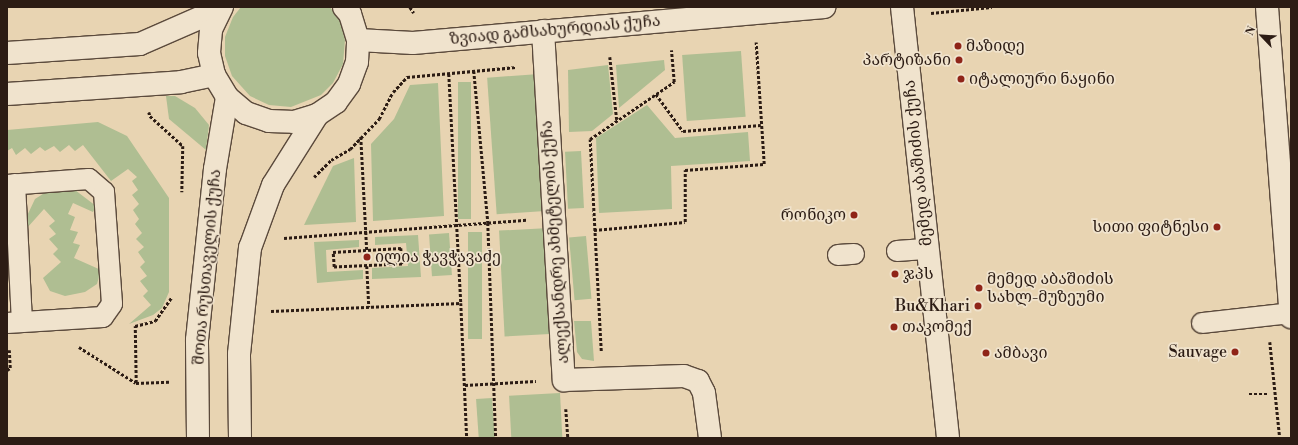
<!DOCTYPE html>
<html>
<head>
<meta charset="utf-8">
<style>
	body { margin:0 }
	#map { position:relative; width:1298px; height:445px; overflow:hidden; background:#e8d4b2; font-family:"Libre Bodoni","Noto Serif Georgian",serif }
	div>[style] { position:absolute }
	.green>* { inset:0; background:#afbe92; transform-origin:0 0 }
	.path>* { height:2.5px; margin-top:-1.25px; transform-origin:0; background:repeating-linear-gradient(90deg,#2c1c14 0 3px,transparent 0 5px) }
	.roads { filter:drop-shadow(1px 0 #5b4a3c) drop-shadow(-1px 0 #5b4a3c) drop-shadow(0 1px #5b4a3c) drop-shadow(0 -1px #5b4a3c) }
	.service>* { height:20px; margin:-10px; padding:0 10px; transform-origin:10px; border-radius:10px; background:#f0e3cd }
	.minor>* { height:22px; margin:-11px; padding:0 11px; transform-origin:11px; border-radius:11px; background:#f0e3cd }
	.secondary>* { height:22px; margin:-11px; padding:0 11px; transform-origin:11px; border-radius:11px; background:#f0e3cd }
	.dots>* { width:11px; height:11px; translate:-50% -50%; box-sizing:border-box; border:2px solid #f0e3cd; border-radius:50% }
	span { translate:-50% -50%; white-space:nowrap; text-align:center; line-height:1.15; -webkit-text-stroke:3.5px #f0e3cd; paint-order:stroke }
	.street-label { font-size:16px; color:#2c1c14 }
	.poi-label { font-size:16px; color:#2c1c14 }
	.left { translate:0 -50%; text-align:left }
	.right { translate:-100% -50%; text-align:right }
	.frame { position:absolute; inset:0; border:8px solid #2c1c14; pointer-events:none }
	.north { position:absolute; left:1242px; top:16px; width:40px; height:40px; -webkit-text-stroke:3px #f0e3cd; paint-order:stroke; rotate:295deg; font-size:11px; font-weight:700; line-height:16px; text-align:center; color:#2c1c14 }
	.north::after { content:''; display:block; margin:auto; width:14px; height:18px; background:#2c1c14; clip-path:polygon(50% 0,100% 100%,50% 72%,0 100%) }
</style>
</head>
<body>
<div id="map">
	<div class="green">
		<div style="clip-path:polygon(241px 7px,330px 7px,340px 20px,345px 40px,343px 64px,333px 83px,321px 95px,291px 107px,269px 105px,250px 96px,232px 76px,225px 56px,225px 37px,233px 17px)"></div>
		<div style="left:741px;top:51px;width:66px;height:59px;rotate:86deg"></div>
		<div style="clip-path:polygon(664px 60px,665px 70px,619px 108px,616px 65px)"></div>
		<div style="clip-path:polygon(608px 65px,613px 114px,592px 131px,569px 132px,568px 70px)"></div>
		<div style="left:539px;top:74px;width:137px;height:52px;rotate:86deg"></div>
		<div style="left:458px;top:82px;width:13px;height:137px"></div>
		<div style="clip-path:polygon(438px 83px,444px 216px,373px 221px,371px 144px,394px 119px,410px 85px)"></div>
		<div style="clip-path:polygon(166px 96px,175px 96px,195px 108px,209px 125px,206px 150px,169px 119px)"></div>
		<div style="clip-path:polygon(647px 105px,675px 138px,748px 132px,750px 161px,671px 166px,672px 209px,599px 213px,596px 138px)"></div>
		<div style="clip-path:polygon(98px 122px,127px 136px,169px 198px,169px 292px,162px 308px,153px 315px,129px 324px,151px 305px,143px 296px,148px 291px,140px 281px,147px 276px,140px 267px,145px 262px,138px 252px,144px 247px,136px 239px,142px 233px,135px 224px,139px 219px,133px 210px,139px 204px,132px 195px,138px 190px,132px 181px,137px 177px,128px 169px,111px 181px,83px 145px,75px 151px,69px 145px,60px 152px,54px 146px,45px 151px,40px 147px,31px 154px,25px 148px,16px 155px,12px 148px,7px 151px,7px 130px)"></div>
		<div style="left:581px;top:151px;width:57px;height:16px;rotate:87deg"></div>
		<div style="clip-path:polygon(354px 158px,356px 222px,304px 225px,333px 166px)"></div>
		<div style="clip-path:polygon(54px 187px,75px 190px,96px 206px,93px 212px,73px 203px,68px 214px,75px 217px,70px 230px,78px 232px,73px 243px,80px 245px,74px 258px,101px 270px,97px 284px,85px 292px,65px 296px,50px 291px,43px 278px,61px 262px,53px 254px,58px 249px,49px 239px,56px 234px,49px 226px,55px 221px,44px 209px,27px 228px,26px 218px,35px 199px)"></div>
		<div style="left:549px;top:228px;width:106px;height:50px;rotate:87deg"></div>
		<div style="left:468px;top:232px;width:14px;height:107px"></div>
		<div style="left:449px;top:233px;width:42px;height:20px;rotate:86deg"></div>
		<div style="clip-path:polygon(418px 235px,421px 277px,372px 279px,372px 268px,408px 266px,406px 243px,375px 245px,375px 237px)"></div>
		<div style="left:586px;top:236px;width:63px;height:17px;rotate:85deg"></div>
		<div style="clip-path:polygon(359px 240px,359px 247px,326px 250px,327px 272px,363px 270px,363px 279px,317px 283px,314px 242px)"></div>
		<div style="clip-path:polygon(574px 321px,591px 321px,594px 361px,582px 359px,577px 352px)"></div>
		<div style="left:560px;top:393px;width:45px;height:51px;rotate:87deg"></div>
		<div style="left:492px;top:398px;width:40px;height:16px;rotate:86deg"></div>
	</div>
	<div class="path">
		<div style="left:410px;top:7px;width:7px;rotate:56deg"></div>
		<div style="left:931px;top:13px;width:61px;rotate:-5.6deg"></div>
		<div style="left:610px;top:57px;width:63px;rotate:83.7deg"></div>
		<div style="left:474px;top:71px;width:153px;rotate:84.7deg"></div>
		<div style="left:488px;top:223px;width:215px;rotate:87.9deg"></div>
		<div style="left:449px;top:74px;width:229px;rotate:87deg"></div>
		<div style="left:656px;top:94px;width:46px;rotate:53.9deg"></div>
		<div style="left:683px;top:131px;width:78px;rotate:-4.4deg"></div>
		<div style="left:149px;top:112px;width:4px;rotate:76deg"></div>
		<div style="left:150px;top:116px;width:45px;rotate:42.3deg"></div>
		<div style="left:183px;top:146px;width:46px;rotate:91.2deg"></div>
		<div style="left:361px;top:137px;width:113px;rotate:87deg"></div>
		<div style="left:314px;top:177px;width:24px;rotate:-45deg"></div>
		<div style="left:331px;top:160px;width:22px;rotate:-30deg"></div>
		<div style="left:350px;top:149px;width:42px;rotate:-46deg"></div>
		<div style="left:379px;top:119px;width:30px;rotate:-63deg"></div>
		<div style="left:393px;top:92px;width:21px;rotate:-47deg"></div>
		<div style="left:407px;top:77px;width:109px;rotate:-5.2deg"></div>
		<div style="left:594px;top:230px;width:91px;rotate:-5deg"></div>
		<div style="left:685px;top:222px;width:52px;rotate:-90deg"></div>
		<div style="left:685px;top:170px;width:79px;rotate:-4.3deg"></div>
		<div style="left:764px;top:164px;width:122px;rotate:-93.8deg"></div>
		<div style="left:284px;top:238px;width:243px;rotate:-4.3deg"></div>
		<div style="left:401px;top:248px;width:16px;rotate:86deg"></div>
		<div style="left:402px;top:264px;width:68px;rotate:177.5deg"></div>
		<div style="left:334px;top:267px;width:15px;rotate:-94deg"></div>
		<div style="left:333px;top:252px;width:68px;rotate:-3.4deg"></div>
		<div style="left:367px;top:266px;width:41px;rotate:87.2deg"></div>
		<div style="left:271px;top:311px;width:190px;rotate:-2.4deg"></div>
		<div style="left:461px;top:303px;width:135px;rotate:87.5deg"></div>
		<div style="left:1270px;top:342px;width:97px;rotate:84.1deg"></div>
		<div style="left:79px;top:347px;width:67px;rotate:32.3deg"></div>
		<div style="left:136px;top:383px;width:33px;rotate:-2deg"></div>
		<div style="left:601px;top:351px;width:212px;rotate:-93deg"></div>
		<div style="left:590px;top:139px;width:102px;rotate:-34.2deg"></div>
		<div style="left:674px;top:82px;width:32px;rotate:-95deg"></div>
		<div style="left:7px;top:370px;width:4px;rotate:-34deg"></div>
		<div style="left:10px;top:368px;width:18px;rotate:-93deg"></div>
		<div style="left:136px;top:383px;width:57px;rotate:-91deg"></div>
		<div style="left:135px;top:326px;width:21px;rotate:-14deg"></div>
		<div style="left:155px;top:321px;width:28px;rotate:-55deg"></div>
		<div style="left:465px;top:385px;width:71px;rotate:-3.2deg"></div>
		<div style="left:1249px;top:394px;width:20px"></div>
		<div style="left:566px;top:409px;width:29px;rotate:86deg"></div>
	</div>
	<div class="roads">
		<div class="service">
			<div style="left:15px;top:184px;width:138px;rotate:87.1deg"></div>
			<div style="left:7px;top:185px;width:82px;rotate:-4.2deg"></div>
			<div style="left:89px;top:179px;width:20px;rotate:41deg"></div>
			<div style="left:104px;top:192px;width:112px;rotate:85.9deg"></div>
			<div style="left:112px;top:304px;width:16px;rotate:125deg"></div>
			<div style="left:103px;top:317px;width:96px;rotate:176.4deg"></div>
			<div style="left:897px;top:251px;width:31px;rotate:-4deg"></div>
			<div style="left:838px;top:255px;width:16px;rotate:-4deg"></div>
			<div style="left:1202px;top:323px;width:90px;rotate:-6.4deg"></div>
		</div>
		<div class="minor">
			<div style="left:902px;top:7px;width:433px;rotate:83.9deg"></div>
			<div style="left:1267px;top:7px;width:311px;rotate:85.6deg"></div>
			<div style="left:543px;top:31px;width:350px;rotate:86.6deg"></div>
			<div style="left:564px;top:380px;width:120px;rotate:-1.9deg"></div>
			<div style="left:684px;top:376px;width:15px;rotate:20deg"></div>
			<div style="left:698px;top:381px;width:13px;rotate:63deg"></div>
			<div style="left:704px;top:393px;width:45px;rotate:82.4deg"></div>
			<div style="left:358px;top:40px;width:55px;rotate:3.1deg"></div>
			<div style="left:413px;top:43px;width:413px;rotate:-5deg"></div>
			<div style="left:7px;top:53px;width:133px;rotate:-3.9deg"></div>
			<div style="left:140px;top:44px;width:87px;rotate:-23.6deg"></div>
			<div style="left:7px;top:94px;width:174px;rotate:-3.9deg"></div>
			<div style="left:181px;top:82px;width:34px;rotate:-12deg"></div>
		</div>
		<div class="secondary">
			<div style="left:222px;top:7px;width:25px;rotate:116deg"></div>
			<div style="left:211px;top:30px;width:23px;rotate:95deg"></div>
			<div style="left:209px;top:53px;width:23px;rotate:77deg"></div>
			<div style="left:214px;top:75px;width:26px;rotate:59deg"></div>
			<div style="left:227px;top:97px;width:25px;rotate:40deg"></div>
			<div style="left:246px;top:113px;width:24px;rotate:19deg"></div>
			<div style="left:269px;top:121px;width:25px;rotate:2deg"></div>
			<div style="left:294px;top:122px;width:24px;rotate:-17deg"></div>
			<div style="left:317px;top:115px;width:23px;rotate:-34deg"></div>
			<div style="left:336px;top:102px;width:22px;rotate:-54deg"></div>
			<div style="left:349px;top:84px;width:23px;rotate:-70deg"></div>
			<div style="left:357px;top:62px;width:22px;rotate:-87deg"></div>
			<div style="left:358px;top:40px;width:27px;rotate:-107deg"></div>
			<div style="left:350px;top:14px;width:9px;rotate:-131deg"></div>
			<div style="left:198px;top:438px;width:98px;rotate:-90.6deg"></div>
			<div style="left:197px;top:340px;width:172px;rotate:-84deg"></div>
			<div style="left:215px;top:169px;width:73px;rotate:-80.5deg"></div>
			<div style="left:240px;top:438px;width:84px;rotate:-90.7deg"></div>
			<div style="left:239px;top:354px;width:107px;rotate:-84.1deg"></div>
			<div style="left:250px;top:248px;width:67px;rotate:-69.9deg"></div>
			<div style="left:273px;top:185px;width:83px;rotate:-57.8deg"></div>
		</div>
	</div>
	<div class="dots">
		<div style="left:958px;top:46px;background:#8f2418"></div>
		<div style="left:959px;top:60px;background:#8f2418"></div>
		<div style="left:961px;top:79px;background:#8f2418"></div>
		<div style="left:854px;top:215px;background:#8f2418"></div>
		<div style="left:1217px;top:227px;background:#8f2418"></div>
		<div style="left:367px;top:257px;background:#8f2418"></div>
		<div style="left:895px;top:274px;background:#8f2418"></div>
		<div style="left:979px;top:288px;background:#8f2418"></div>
		<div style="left:978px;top:306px;background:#8f2418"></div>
		<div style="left:894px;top:327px;background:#8f2418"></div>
		<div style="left:1235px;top:352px;background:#8f2418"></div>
		<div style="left:986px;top:353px;background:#8f2418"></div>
	</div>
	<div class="street-label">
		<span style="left:555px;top:30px;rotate:-5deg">ზვიად გამსახურდიას ქუჩა</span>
		<span style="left:918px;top:163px;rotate:-96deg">მემედ აბაშიძის ქუჩა</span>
		<span style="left:555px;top:242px;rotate:-94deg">ალექსანდრე ახმეტელის ქუჩა</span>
		<span style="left:207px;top:267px;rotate:-85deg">შოთა რუსთაველის ქუჩა</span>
	</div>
	<div class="poi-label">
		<span class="left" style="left:966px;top:46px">მაზიდე</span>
		<span class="right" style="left:951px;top:60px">პარტიზანი</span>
		<span class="left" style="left:969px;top:79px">იტალიური ნაყინი</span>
		<span class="right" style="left:846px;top:215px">რონიკო</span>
		<span class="right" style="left:1209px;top:227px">სითი ფიტნესი</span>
		<span class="left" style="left:375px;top:257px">ილია ჭავჭავაძე</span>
		<span class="left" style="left:903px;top:274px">ჯპს</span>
		<span class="left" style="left:987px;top:288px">მემედ აბაშიძის<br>სახლ-მუზეუმი</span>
		<span class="right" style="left:970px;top:306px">Bu&amp;Khari</span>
		<span class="left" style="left:902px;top:327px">თაკომექ</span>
		<span class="right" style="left:1227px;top:352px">Sauvage</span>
		<span class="left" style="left:994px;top:353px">ამბავი</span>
	</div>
	<div class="frame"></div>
	<div class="north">N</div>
</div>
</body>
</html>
